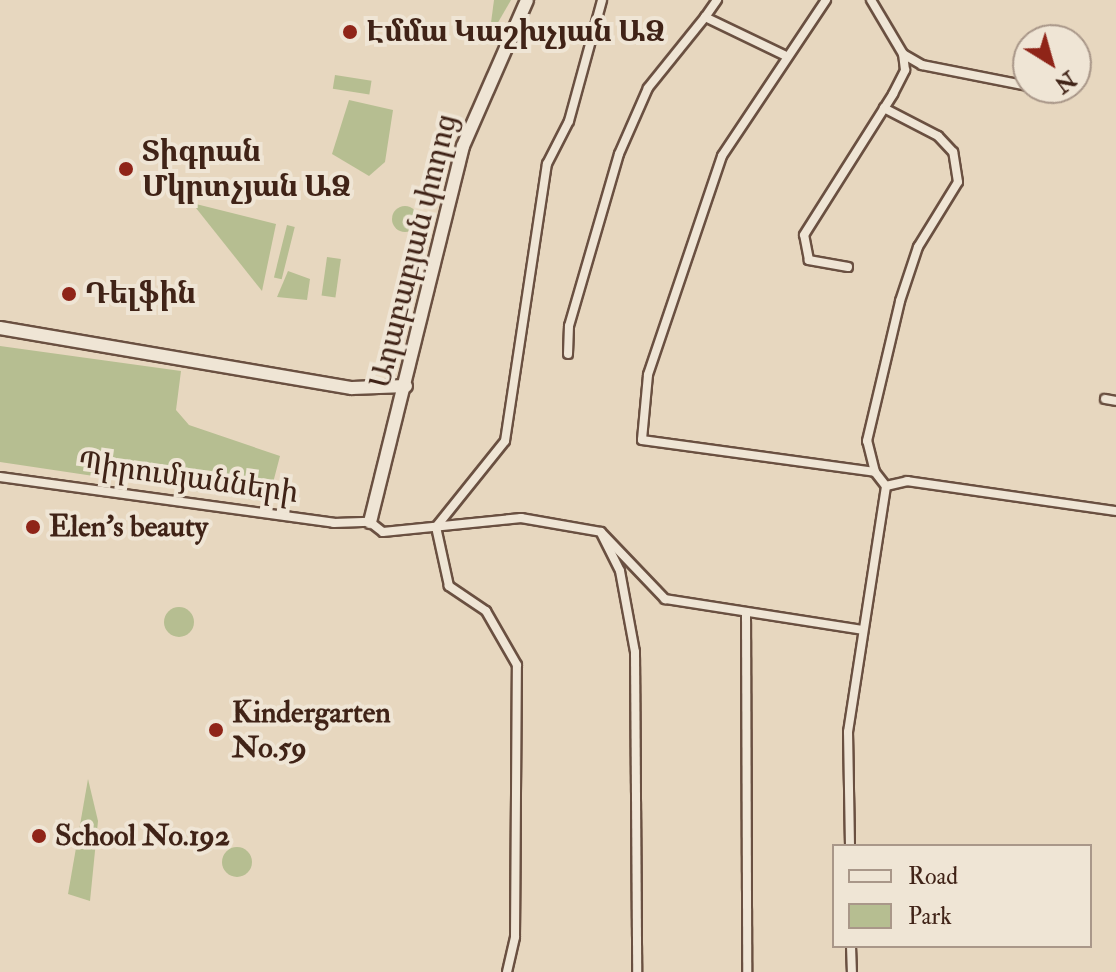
<!DOCTYPE html>
<html>
<head>
<meta charset="utf-8">
<style>
	body { margin:0 }
	#map { position:relative; width:1116px; height:972px; overflow:hidden; background:#e7d7bf; font-family:"IM FELL Double Pica","Noto Serif Armenian",serif }
	div>[style] { position:absolute }
	.green>* { inset:0; background:#b6be91; transform-origin:0 0 }
	.round { border-radius:50% }
	.roads { filter:drop-shadow(2px 0 #6a5041) drop-shadow(-2px 0 #6a5041) drop-shadow(0 2px #6a5041) drop-shadow(0 -2px #6a5041) }
	.street>* { height:8px; margin:-4px; padding:0 4px; transform-origin:4px; border-radius:4px; background:#efe5d5 }
	.secondary>* { height:12px; margin:-6px; padding:0 6px; transform-origin:6px; border-radius:6px; background:#efe5d5 }
	.dots>* { width:22px; height:22px; translate:-50% -50%; box-sizing:border-box; border:4px solid #efe5d5; border-radius:50% }
	span { translate:-50% -50%; white-space:nowrap; text-align:center; line-height:1.15; -webkit-text-stroke:8px #efe5d5; paint-order:stroke }
	.poi-label { font-size:30px; color:#402317; font-weight:700 }
	.left { translate:0 -50%; text-align:left }
	.street-label { font-size:30px; color:#402317 }
	.legend { position:absolute; left:832px; top:844px; width:260px; height:104px; box-sizing:border-box; background:#efe5d5; border:2px solid #a99789; margin:0; padding:10px 14px; list-style:none; font-size:24px; color:#402317 }
	.legend li { display:flex; align-items:center; gap:16px; height:40px }
	.legend b { width:40px; border:2px solid #a99789 }
	.north { position:absolute; left:1012px; top:24px; width:80px; height:80px; box-sizing:border-box; background:#efe5d5; border:2px solid #a99789; border-radius:50%; rotate:143deg; font-size:22px; font-weight:700; line-height:32px; text-align:center; color:#402317 }
	.north::after { content:''; display:block; margin:auto; width:28px; height:36px; background:#8f2418; clip-path:polygon(50% 0,100% 100%,50% 72%,0 100%) }
</style>
</head>
<body>
<div id="map">
	<div class="green">
		<div style="clip-path:polygon(494px 0,511px 0,489px 38px)"></div>
		<div style="left:335px;top:75px;width:37px;height:14px;rotate:9deg"></div>
		<div style="clip-path:polygon(349px 100px,393px 110px,385px 162px,369px 176px,332px 154px)"></div>
		<div style="clip-path:polygon(192px 203px,276px 224px,262px 291px)"></div>
		<div class="round" style="left:392px;top:206px;width:26px;height:26px"></div>
		<div style="left:287px;top:225px;width:8px;height:54px;rotate:14deg"></div>
		<div style="left:327px;top:257px;width:14px;height:39px;rotate:8deg"></div>
		<div style="clip-path:polygon(288px 271px,310px 279px,307px 300px,277px 297px)"></div>
		<div style="clip-path:polygon(0 346px,181px 371px,176px 410px,189px 425px,280px 456px,268px 502px,0 462px)"></div>
		<div class="round" style="left:164px;top:607px;width:30px;height:30px"></div>
		<div style="clip-path:polygon(88px 779px,98px 821px,90px 901px,68px 894px)"></div>
		<div class="round" style="left:222px;top:847px;width:30px;height:30px"></div>
	</div>
	<div class="roads">
		<div class="street">
			<div style="left:717px;top:0;width:21px;rotate:125deg"></div>
			<div style="left:705px;top:17px;width:88px;rotate:25.7deg"></div>
			<div style="left:826px;top:0;width:187px;rotate:123.7deg"></div>
			<div style="left:722px;top:156px;width:231px;rotate:108.7deg"></div>
			<div style="left:648px;top:375px;width:65px;rotate:95.3deg"></div>
			<div style="left:642px;top:440px;width:235px;rotate:7.8deg"></div>
			<div style="left:875px;top:472px;width:18px;rotate:52deg"></div>
			<div style="left:871px;top:0;width:63px;rotate:59.3deg"></div>
			<div style="left:848px;top:267px;width:40px;rotate:-170deg"></div>
			<div style="left:809px;top:260px;width:25px;rotate:-101deg"></div>
			<div style="left:804px;top:235px;width:167px;rotate:-57.7deg"></div>
			<div style="left:893px;top:94px;width:27px;rotate:-63deg"></div>
			<div style="left:905px;top:70px;width:16px;rotate:-97deg"></div>
			<div style="left:903px;top:54px;width:22px;rotate:30deg"></div>
			<div style="left:922px;top:65px;width:108px;rotate:11.2deg"></div>
			<div style="left:568px;top:354px;width:28px;rotate:-88deg"></div>
			<div style="left:569px;top:326px;width:179px;rotate:-73.8deg"></div>
			<div style="left:619px;top:154px;width:72px;rotate:-66.3deg"></div>
			<div style="left:648px;top:88px;width:91px;rotate:-51.2deg"></div>
			<div style="left:1105px;top:399px;width:11px;rotate:10deg"></div>
			<div style="left:875px;top:472px;width:32px;rotate:-104deg"></div>
			<div style="left:867px;top:441px;width:144px;rotate:-76.7deg"></div>
			<div style="left:900px;top:301px;width:57px;rotate:-71.6deg"></div>
			<div style="left:918px;top:247px;width:76px;rotate:-58.4deg"></div>
			<div style="left:958px;top:182px;width:30px;rotate:-99deg"></div>
			<div style="left:953px;top:152px;width:22px;rotate:-133deg"></div>
			<div style="left:938px;top:136px;width:61px;rotate:-152.6deg"></div>
			<div style="left:0;top:477px;width:337px;rotate:7.8deg"></div>
			<div style="left:334px;top:523px;width:36px;rotate:-2deg"></div>
			<div style="left:370px;top:522px;width:16px;rotate:38deg"></div>
			<div style="left:383px;top:532px;width:139px;rotate:-5.8deg"></div>
			<div style="left:521px;top:518px;width:81px;rotate:9.9deg"></div>
			<div style="left:601px;top:532px;width:93px;rotate:46.3deg"></div>
			<div style="left:665px;top:599px;width:199px;rotate:8.9deg"></div>
			<div style="left:886px;top:486px;width:22px;rotate:-13deg"></div>
			<div style="left:907px;top:481px;width:211px;rotate:8.2deg"></div>
			<div style="left:601px;top:533px;width:42px;rotate:63.4deg"></div>
			<div style="left:620px;top:571px;width:82px;rotate:79.5deg"></div>
			<div style="left:635px;top:652px;width:320px;rotate:89.6deg"></div>
			<div style="left:746px;top:612px;width:360px;rotate:89.8deg"></div>
			<div style="left:850px;top:846px;width:114px;rotate:-91deg"></div>
			<div style="left:848px;top:732px;width:249px;rotate:-81.2deg"></div>
			<div style="left:851px;top:946px;width:26px;rotate:88deg"></div>
			<div style="left:507px;top:972px;width:36px;rotate:-77deg"></div>
			<div style="left:515px;top:937px;width:272px;rotate:-89.6deg"></div>
			<div style="left:517px;top:665px;width:62px;rotate:-119.9deg"></div>
			<div style="left:486px;top:611px;width:45px;rotate:-146deg"></div>
			<div style="left:449px;top:586px;width:60px;rotate:-102.4deg"></div>
			<div style="left:436px;top:527px;width:110px;rotate:-51.3deg"></div>
			<div style="left:505px;top:441px;width:280px;rotate:-81.4deg"></div>
			<div style="left:547px;top:164px;width:48px;rotate:-62.9deg"></div>
			<div style="left:569px;top:121px;width:125px;rotate:-74.7deg"></div>
		</div>
		<div class="secondary">
			<div style="left:0;top:328px;width:357px;rotate:9.7deg"></div>
			<div style="left:352px;top:388px;width:54px;rotate:-2.1deg"></div>
			<div style="left:370px;top:522px;width:387px;rotate:-76.1deg"></div>
			<div style="left:463px;top:146px;width:159px;rotate:-66.3deg"></div>
		</div>
	</div>
	<div class="dots">
		<div style="left:350px;top:32px;background:#8f2418"></div>
		<div style="left:126px;top:169px;background:#8f2418"></div>
		<div style="left:69px;top:294px;background:#8f2418"></div>
		<div style="left:33px;top:527px;background:#8f2418"></div>
		<div style="left:216px;top:730px;background:#8f2418"></div>
		<div style="left:39px;top:836px;background:#8f2418"></div>
	</div>
	<div class="poi-label">
		<span class="left" style="left:366px;top:32px">Էմմա Կաշխչյան ԱՁ</span>
		<span class="left" style="left:142px;top:169px">Տիգրան<br>Մկրտչյան ԱՁ</span>
		<span class="left" style="left:85px;top:294px">Դելֆին</span>
		<span class="left" style="left:49px;top:527px">Elen’s beauty</span>
		<span class="left" style="left:232px;top:730px">Kindergarten<br>No.59</span>
		<span class="left" style="left:55px;top:836px">School No.192</span>
	</div>
	<div class="street-label">
		<span style="left:414px;top:251px;rotate:-76deg">Աղաբաբյան փողոց</span>
		<span style="left:188px;top:478px;rotate:8deg">Պիրումյանների</span>
	</div>
	<ul class="legend">
	<li><b style="height:10px;background:#efe5d5"></b>Road</li>
	<li><b style="height:22px;background:#b6be91"></b>Park</li>
	</ul>
	<div class="north">N</div>
</div>
</body>
</html>
